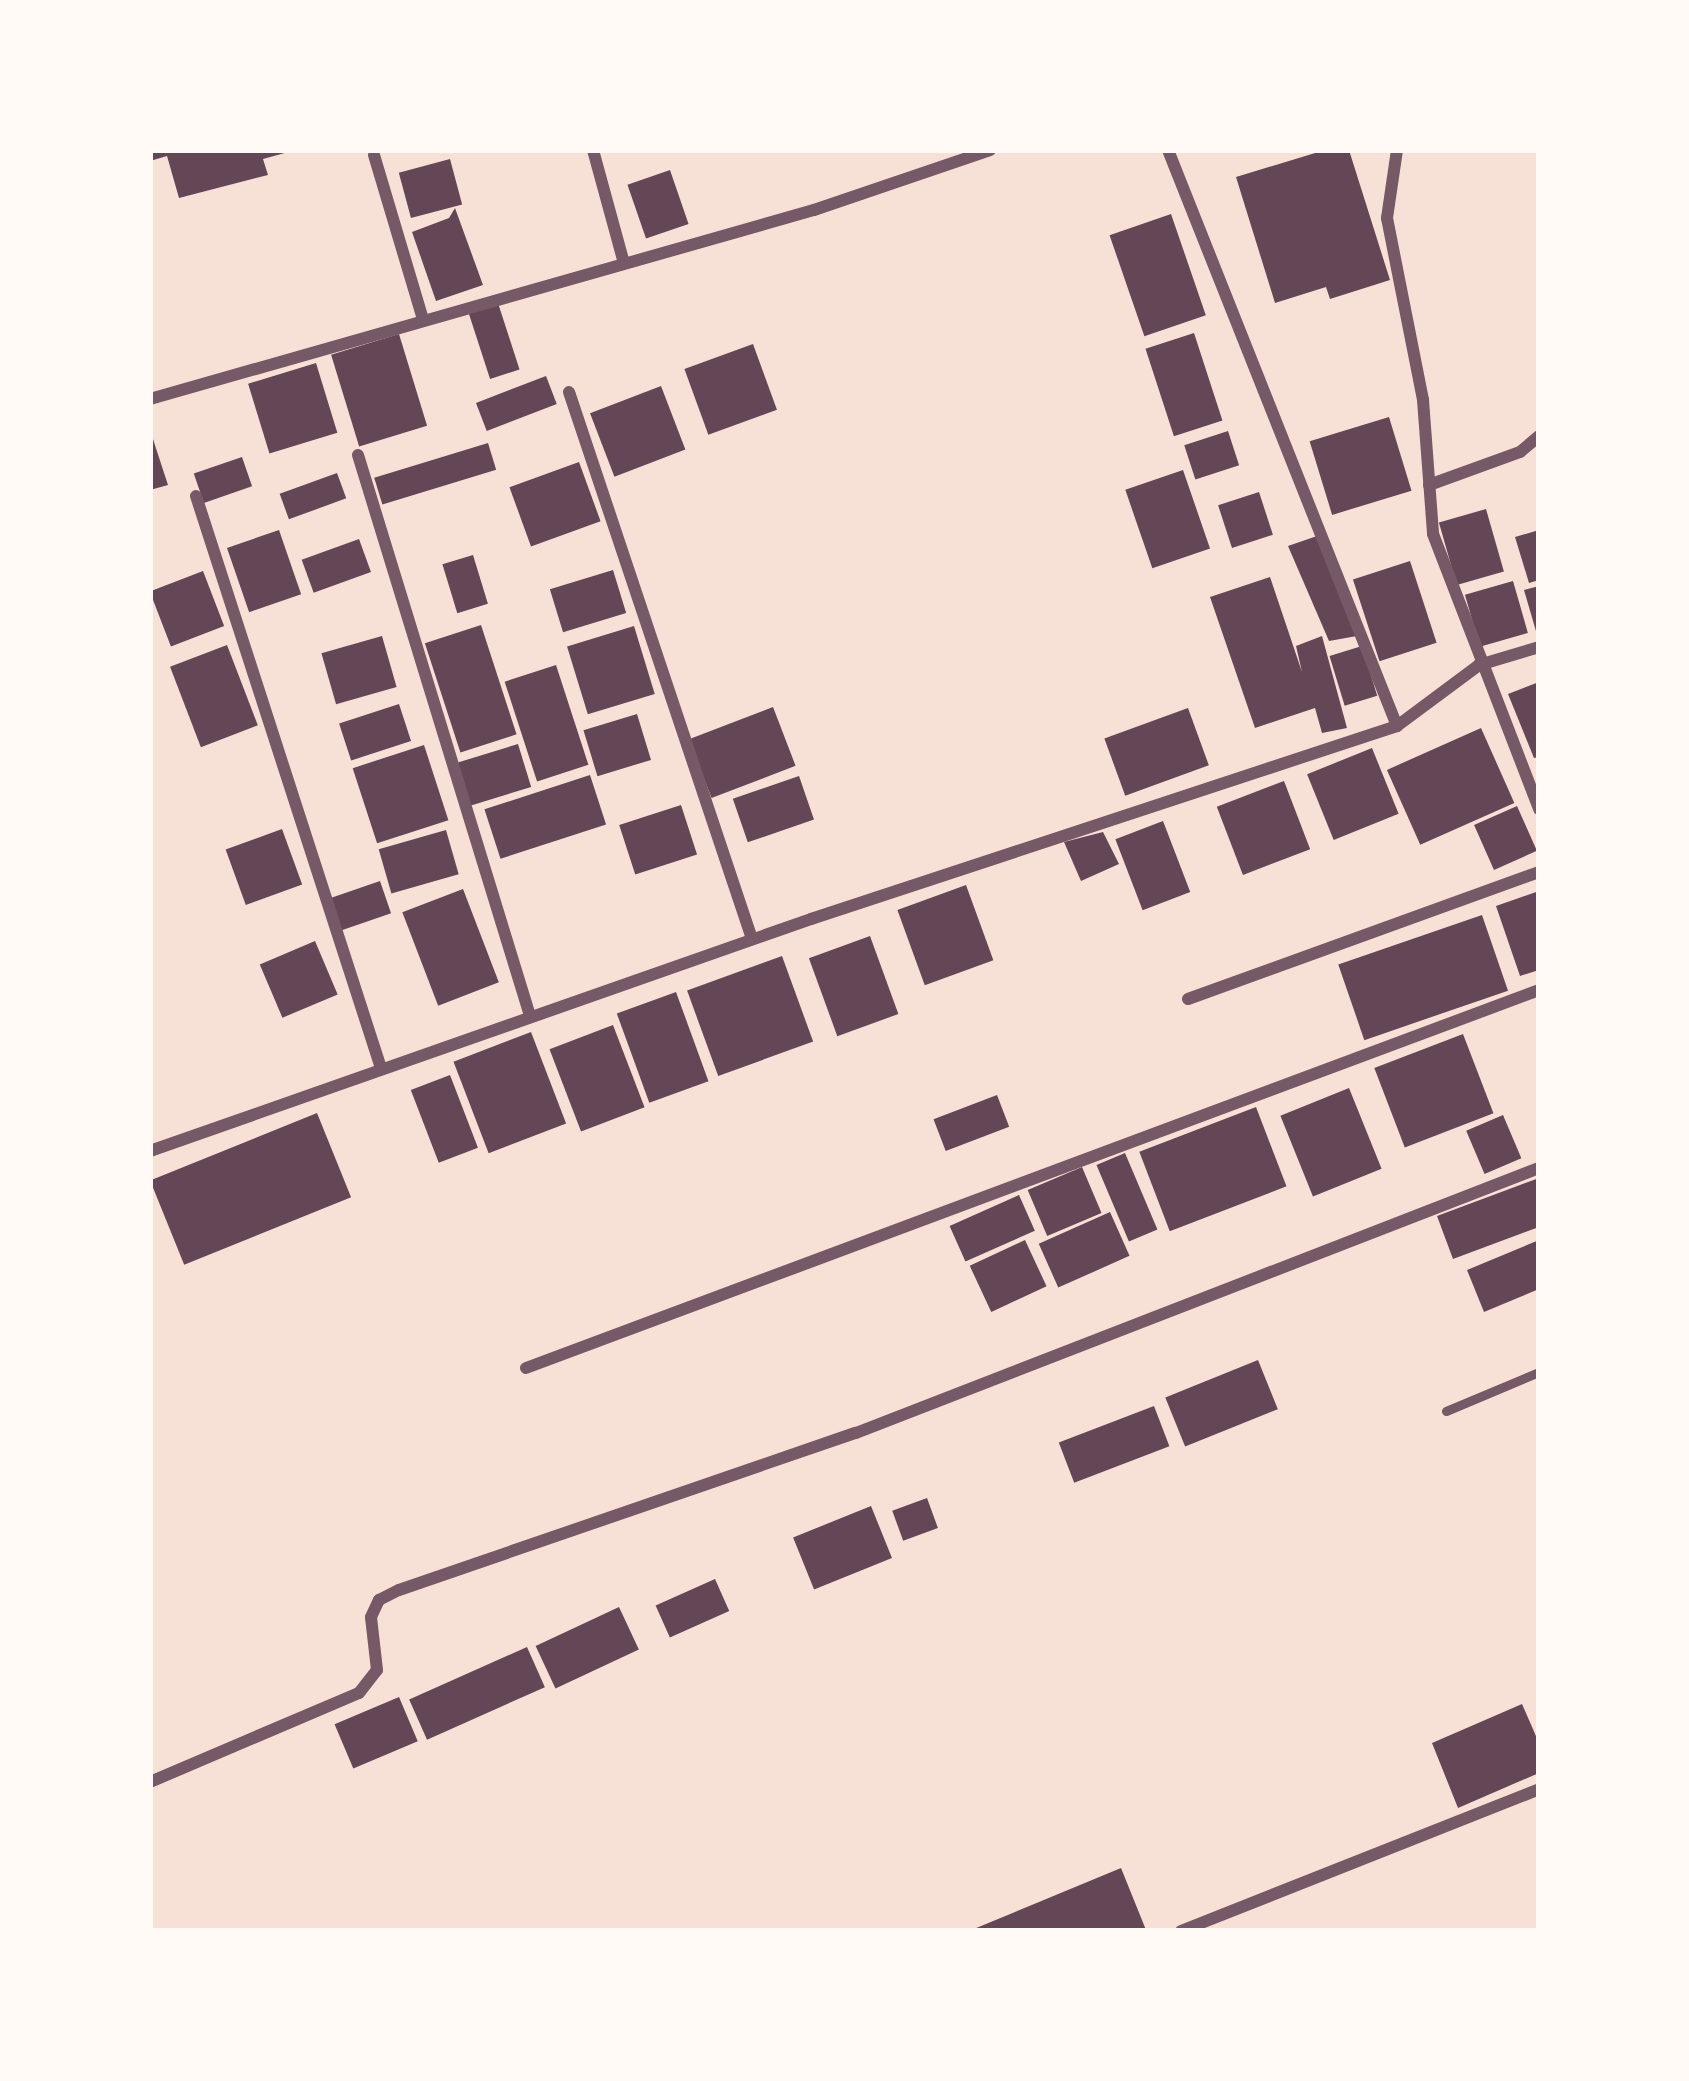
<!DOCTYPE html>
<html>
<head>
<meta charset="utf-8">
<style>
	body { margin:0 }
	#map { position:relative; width:1689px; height:2081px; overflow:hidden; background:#f7e1d7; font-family:"Titillium Web",sans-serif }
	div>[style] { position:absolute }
	.building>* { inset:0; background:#644757; transform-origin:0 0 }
	.service>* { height:9px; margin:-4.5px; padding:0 4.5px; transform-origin:4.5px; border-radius:4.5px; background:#755966 }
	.minor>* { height:12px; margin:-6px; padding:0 6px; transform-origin:6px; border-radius:6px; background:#755966 }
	span { translate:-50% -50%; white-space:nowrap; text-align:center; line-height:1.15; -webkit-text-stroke:9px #fffaf5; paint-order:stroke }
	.frame { position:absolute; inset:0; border:153px solid #fffaf5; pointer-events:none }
</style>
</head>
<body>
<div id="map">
	<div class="building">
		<div style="clip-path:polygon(150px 150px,291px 150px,292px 151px,263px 159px,268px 175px,179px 198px,167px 156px,150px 161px)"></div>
		<div style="clip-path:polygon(1325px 150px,1349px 150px,1390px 280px,1330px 299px,1326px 287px,1275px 303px,1236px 177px)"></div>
		<div style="left:450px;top:159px;width:47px;height:53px;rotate:75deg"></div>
		<div style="left:670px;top:170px;width:57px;height:45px;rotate:71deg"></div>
		<div style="clip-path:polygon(455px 208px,483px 285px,436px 301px,412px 232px,449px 218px)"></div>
		<div style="left:1171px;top:214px;width:107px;height:65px;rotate:71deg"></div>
		<div style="left:497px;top:300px;width:73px;height:31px;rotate:72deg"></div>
		<div style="left:1194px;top:333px;width:92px;height:51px;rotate:72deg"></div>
		<div style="left:399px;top:334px;width:96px;height:71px;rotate:73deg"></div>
		<div style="left:753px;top:344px;width:70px;height:73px;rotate:70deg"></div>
		<div style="left:316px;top:363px;width:73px;height:71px;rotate:73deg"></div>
		<div style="left:546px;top:376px;width:30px;height:75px;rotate:69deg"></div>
		<div style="left:661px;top:386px;width:68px;height:76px;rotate:69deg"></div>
		<div style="left:1389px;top:417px;width:77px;height:83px;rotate:73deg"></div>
		<div style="clip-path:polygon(150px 430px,168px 485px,150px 490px)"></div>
		<div style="left:1228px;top:431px;width:36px;height:46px;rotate:72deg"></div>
		<div style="left:488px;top:443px;width:28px;height:119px;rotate:73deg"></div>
		<div style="left:242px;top:457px;width:31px;height:51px;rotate:71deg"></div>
		<div style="left:579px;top:462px;width:63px;height:74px;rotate:70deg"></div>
		<div style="left:1183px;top:470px;width:83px;height:61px;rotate:71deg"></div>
		<div style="left:337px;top:473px;width:27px;height:61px;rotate:70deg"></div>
		<div style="left:1259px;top:492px;width:45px;height:43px;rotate:72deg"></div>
		<div style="left:1486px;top:509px;width:65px;height:49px;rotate:74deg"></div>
		<div style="left:279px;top:530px;width:68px;height:55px;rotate:71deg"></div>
		<div style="clip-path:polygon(1539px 530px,1539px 580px,1529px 583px,1515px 537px)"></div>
		<div style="clip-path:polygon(1317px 536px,1357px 636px,1329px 641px,1288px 546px)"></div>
		<div style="left:359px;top:539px;width:35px;height:61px;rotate:70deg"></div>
		<div style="left:473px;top:555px;width:51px;height:32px;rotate:73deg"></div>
		<div style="left:1410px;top:561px;width:86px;height:60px;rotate:72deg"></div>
		<div style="left:613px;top:570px;width:45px;height:66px;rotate:73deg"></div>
		<div style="left:203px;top:571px;width:59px;height:57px;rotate:69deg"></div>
		<div style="clip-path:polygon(1270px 577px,1302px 672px,1296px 646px,1322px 636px,1347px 728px,1322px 733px,1315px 708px,1255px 728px,1210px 597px)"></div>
		<div style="left:1513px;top:581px;width:54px;height:50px;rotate:74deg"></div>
		<div style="clip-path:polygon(1539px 586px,1539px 638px,1538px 638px,1524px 590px)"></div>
		<div style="left:481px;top:625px;width:115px;height:59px;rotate:72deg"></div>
		<div style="left:634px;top:626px;width:71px;height:70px;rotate:73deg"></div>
		<div style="left:382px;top:636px;width:53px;height:63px;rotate:74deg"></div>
		<div style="left:227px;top:645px;width:86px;height:61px;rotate:69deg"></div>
		<div style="left:1362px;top:646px;width:52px;height:34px;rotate:73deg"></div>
		<div style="left:556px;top:665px;width:105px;height:54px;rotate:72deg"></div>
		<div style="clip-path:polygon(1539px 682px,1539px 757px,1534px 758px,1508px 694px)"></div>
		<div style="left:399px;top:704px;width:39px;height:63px;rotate:72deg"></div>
		<div style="left:773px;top:707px;width:63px;height:90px;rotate:69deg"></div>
		<div style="left:1188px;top:708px;width:61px;height:89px;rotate:70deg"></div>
		<div style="left:637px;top:714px;width:48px;height:56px;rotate:73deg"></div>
		<div style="left:1481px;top:728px;width:82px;height:103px;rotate:66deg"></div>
		<div style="left:518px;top:744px;width:45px;height:68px;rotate:73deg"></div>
		<div style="left:424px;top:745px;width:79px;height:75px;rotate:72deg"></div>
		<div style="left:1372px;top:748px;width:71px;height:70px;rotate:68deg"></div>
		<div style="left:590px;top:775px;width:52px;height:111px;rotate:72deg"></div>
		<div style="left:799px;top:776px;width:46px;height:70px;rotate:71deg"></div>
		<div style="left:1284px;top:781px;width:73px;height:72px;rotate:69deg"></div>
		<div style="left:681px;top:805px;width:52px;height:65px;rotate:72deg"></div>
		<div style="left:1517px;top:806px;width:49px;height:47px;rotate:66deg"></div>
		<div style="left:1163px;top:821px;width:76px;height:51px;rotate:69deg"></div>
		<div style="left:282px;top:829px;width:59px;height:60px;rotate:70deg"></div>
		<div style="left:446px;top:830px;width:46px;height:70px;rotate:74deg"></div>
		<div style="clip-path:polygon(1103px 832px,1119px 864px,1081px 881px,1064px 842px)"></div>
		<div style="left:380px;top:881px;width:34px;height:56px;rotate:71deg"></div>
		<div style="left:966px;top:885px;width:80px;height:73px;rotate:70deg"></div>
		<div style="left:463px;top:889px;width:100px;height:65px;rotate:69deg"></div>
		<div style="clip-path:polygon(1539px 891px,1539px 970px,1520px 976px,1496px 906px)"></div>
		<div style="left:1482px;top:915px;width:80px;height:152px;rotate:71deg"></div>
		<div style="left:870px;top:936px;width:83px;height:65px;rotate:70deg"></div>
		<div style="left:315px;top:941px;width:58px;height:60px;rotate:67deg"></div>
		<div style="left:782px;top:956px;width:91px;height:101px;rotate:70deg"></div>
		<div style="left:676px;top:992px;width:95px;height:63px;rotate:70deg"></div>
		<div style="left:613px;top:1025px;width:88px;height:68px;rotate:69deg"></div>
		<div style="left:531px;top:1032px;width:98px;height:83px;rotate:69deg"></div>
		<div style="left:1463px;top:1034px;width:85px;height:95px;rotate:69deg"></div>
		<div style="left:450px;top:1075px;width:78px;height:42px;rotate:69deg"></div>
		<div style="left:1349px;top:1088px;width:87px;height:74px;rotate:68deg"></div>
		<div style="left:997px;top:1095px;width:34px;height:68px;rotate:69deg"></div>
		<div style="left:1256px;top:1107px;width:85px;height:125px;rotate:69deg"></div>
		<div style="left:317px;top:1113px;width:91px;height:180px;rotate:68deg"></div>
		<div style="left:1503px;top:1115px;width:47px;height:40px;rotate:67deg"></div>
		<div style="left:1125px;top:1153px;width:83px;height:31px;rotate:67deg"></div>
		<div style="left:1082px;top:1167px;width:50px;height:59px;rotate:67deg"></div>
		<div style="clip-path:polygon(1539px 1178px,1539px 1227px,1453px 1259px,1437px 1216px)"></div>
		<div style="left:1019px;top:1195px;width:39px;height:76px;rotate:66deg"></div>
		<div style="left:1110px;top:1212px;width:48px;height:78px;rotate:66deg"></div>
		<div style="left:1025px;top:1240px;width:51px;height:61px;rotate:65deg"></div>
		<div style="clip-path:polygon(1539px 1240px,1539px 1289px,1484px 1312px,1467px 1270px)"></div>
		<div style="left:1258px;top:1360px;width:53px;height:100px;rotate:68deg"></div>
		<div style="left:1154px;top:1406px;width:43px;height:102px;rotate:69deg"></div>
		<div style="left:927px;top:1498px;width:32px;height:37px;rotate:70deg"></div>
		<div style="left:871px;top:1506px;width:56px;height:84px;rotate:68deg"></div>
		<div style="left:715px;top:1579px;width:35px;height:65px;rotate:66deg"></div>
		<div style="left:619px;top:1607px;width:47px;height:92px;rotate:65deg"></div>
		<div style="left:527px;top:1647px;width:44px;height:129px;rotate:66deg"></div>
		<div style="left:399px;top:1697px;width:48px;height:70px;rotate:67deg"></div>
		<div style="clip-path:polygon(1522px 1704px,1539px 1743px,1539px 1773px,1458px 1808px,1432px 1743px)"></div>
		<div style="clip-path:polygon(1121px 1868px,1146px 1930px,969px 1931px)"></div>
	</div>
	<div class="service">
		<div style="left:1446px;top:1411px;width:101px;rotate:-22.8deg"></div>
	</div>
	<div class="minor">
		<div style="left:593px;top:150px;width:117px;rotate:74.7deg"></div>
		<div style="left:1168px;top:150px;width:620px;rotate:68.32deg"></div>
		<div style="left:1397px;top:150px;width:69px;rotate:98.4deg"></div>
		<div style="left:1387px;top:218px;width:186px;rotate:78.8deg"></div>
		<div style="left:1423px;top:400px;width:134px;rotate:85.7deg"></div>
		<div style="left:1433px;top:534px;width:295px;rotate:68.9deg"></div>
		<div style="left:374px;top:155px;width:171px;rotate:73.4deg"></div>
		<div style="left:569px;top:392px;width:577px;rotate:71.5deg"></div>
		<div style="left:150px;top:399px;width:690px;rotate:-15.89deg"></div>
		<div style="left:814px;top:210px;width:186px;rotate:-18.8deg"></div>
		<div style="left:358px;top:455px;width:587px;rotate:72.95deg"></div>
		<div style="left:1429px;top:485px;width:97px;rotate:-19.9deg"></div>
		<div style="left:1520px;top:452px;width:25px;rotate:-40deg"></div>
		<div style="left:196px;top:496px;width:601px;rotate:72.08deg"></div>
		<div style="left:1188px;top:999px;width:373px;rotate:-19.9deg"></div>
		<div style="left:150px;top:1151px;width:701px;rotate:-19.34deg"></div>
		<div style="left:811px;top:919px;width:617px;rotate:-18.23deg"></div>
		<div style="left:1397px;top:726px;width:102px;rotate:-36.6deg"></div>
		<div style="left:1479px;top:665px;width:63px;rotate:-16.7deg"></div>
		<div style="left:526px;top:1368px;width:1081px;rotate:-20.46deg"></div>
		<div style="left:150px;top:1782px;width:227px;rotate:-23.1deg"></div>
		<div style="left:359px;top:1693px;width:29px;rotate:-52deg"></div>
		<div style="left:377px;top:1670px;width:53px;rotate:-96.5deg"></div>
		<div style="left:371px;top:1617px;width:19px;rotate:-65deg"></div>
		<div style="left:379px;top:1600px;width:22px;rotate:-27deg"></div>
		<div style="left:399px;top:1590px;width:483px;rotate:-19deg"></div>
		<div style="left:856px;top:1433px;width:733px;rotate:-21.21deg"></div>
		<div style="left:1181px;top:1931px;width:385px;rotate:-21.6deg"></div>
	</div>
	<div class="frame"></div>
</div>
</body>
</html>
